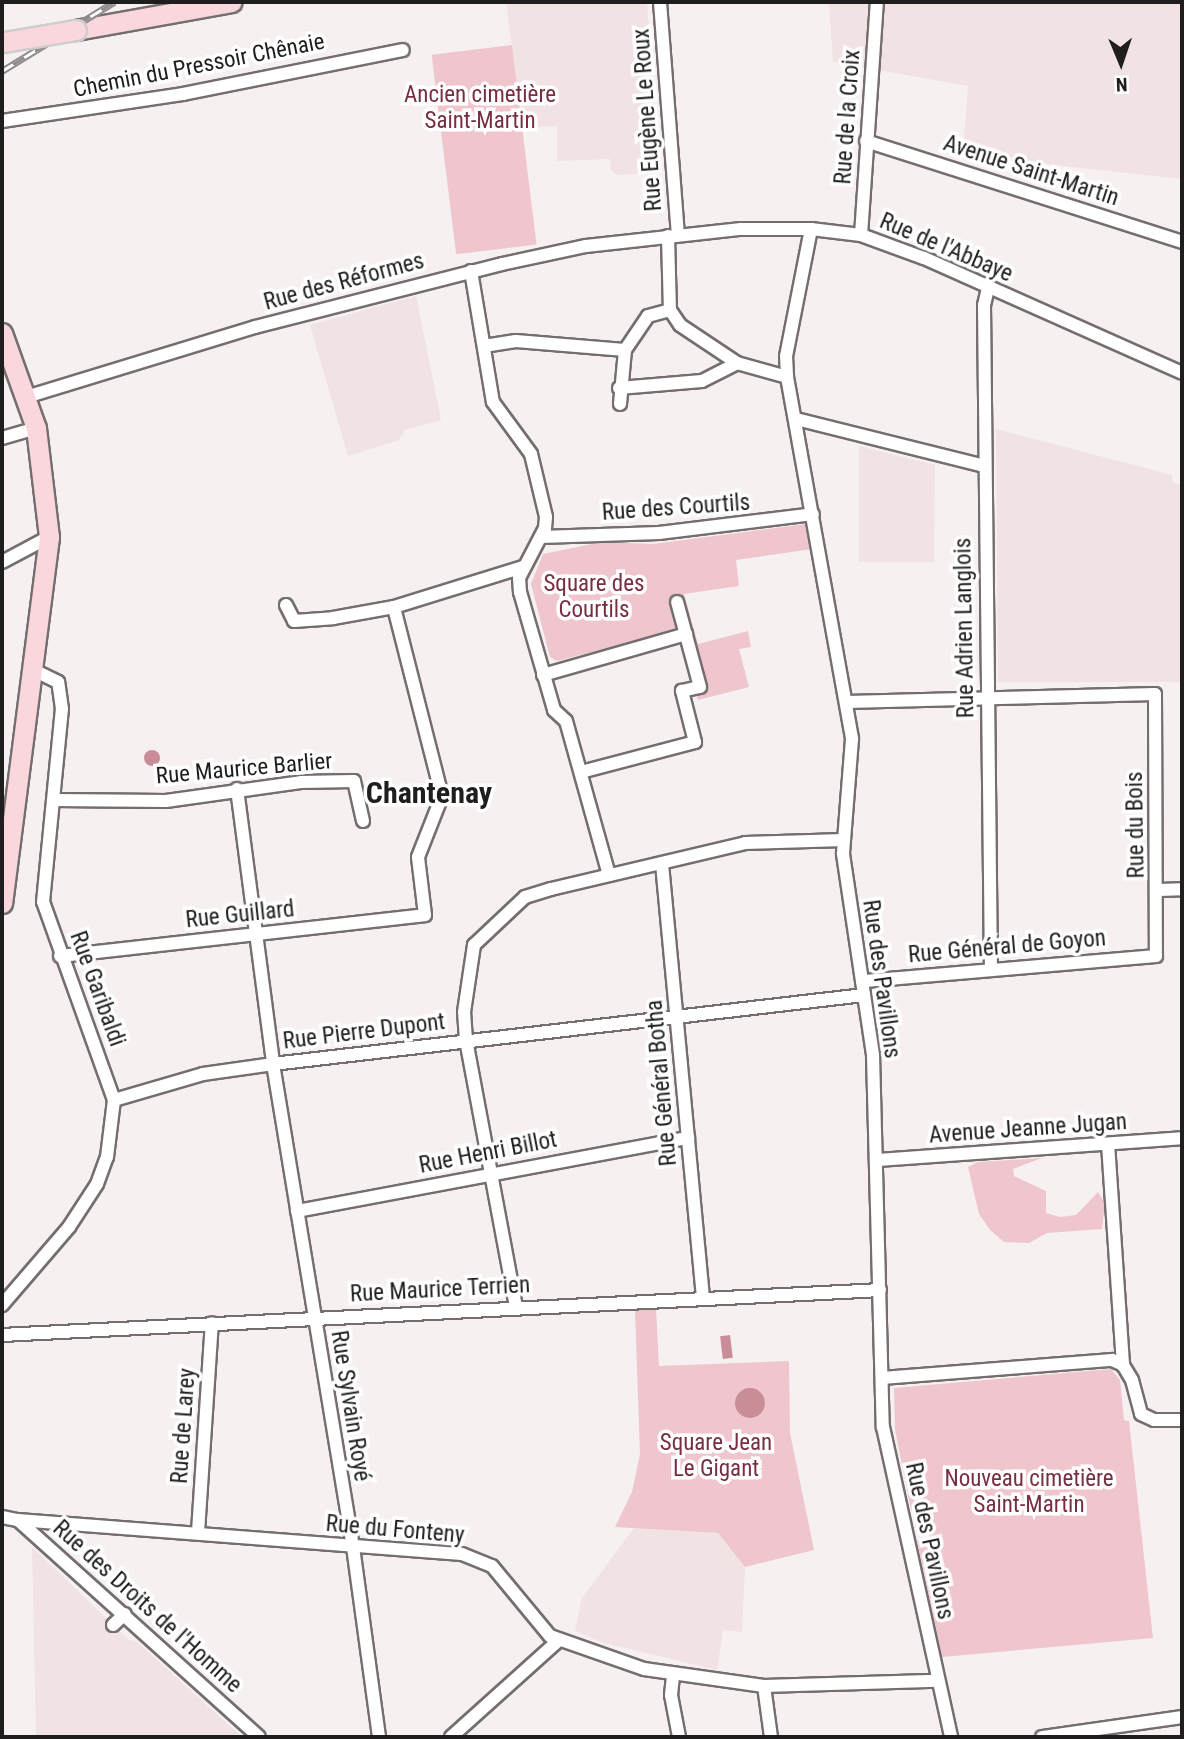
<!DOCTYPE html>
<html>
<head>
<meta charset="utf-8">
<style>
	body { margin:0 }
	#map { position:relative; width:1184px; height:1739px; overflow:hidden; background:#f6f0f1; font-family:"Roboto Condensed",sans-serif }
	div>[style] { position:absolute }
	.built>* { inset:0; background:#f1e2e4 }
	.green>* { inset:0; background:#efc6cd; transform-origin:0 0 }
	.water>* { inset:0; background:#c98d98; transform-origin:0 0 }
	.round { border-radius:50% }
	.roads { filter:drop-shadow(2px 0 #746e6f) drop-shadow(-2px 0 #746e6f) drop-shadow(0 2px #746e6f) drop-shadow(0 -2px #746e6f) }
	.street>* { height:12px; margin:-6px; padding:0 6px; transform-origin:6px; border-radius:6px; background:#fff }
	.primary>* { height:19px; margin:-9.5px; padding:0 9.5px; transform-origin:9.5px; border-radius:9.5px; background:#fad7dd }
	.rail>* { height:7px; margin-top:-3.5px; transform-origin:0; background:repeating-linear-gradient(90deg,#fff 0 13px,#908c8d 0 26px); box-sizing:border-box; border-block:2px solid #908c8d }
	.bridges { filter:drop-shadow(2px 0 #cecdce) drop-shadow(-2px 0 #cecdce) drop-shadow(0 2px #cecdce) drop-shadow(0 -2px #cecdce) }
	.primary-bridge>* { height:19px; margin:-9.5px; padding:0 9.5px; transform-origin:9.5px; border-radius:9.5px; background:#fad7dd }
	span { translate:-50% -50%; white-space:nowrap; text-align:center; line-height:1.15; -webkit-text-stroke:7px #fff; paint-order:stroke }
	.street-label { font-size:23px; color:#1f1d1e }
	.park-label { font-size:23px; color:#782e41 }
	.district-label { font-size:30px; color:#1f1d1e; font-weight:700 }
	.frame { position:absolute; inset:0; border:4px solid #1f1d1e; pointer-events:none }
	.north { position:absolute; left:1086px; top:28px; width:70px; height:70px; -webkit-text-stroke:5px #fff; paint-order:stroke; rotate:178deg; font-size:19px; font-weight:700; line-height:28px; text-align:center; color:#1f1d1e }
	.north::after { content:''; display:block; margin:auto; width:24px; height:32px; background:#1f1d1e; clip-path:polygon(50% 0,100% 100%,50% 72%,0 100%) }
</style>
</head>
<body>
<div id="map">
	<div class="built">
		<div style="clip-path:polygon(506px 2px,647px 2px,659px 173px,616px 175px,611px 170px,610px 159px,557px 161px,557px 126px,523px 128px)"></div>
		<div style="clip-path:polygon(829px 2px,1182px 2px,1182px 179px,963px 155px,968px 86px,833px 62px)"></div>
		<div style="clip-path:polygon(416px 296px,441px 420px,405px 430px,399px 440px,348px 456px,310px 325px)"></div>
		<div style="clip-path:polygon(996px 429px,1172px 475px,1173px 482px,1182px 485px,1182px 682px,998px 682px)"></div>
		<div style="clip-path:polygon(859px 446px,935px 465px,934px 562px,859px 562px)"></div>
		<div style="clip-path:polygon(634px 1528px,718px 1533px,745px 1567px,742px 1632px,723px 1630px,717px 1670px,604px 1643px,575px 1631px,582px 1598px)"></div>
		<div style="clip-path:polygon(32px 1547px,129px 1640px,136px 1641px,242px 1737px,36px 1737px)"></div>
	</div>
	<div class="green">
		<div style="left:512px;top:45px;width:201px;height:81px;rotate:83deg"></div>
		<div style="clip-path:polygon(807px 524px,812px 549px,736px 560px,739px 586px,684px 594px,698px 644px,748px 631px,751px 647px,739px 649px,749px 687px,698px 700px,679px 642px,667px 633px,557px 661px,550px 657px,531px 584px,543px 554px,602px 542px,653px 544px)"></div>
		<div style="clip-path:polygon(1042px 1158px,1013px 1169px,1014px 1176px,1046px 1191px,1046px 1213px,1060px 1217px,1076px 1215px,1098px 1192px,1105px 1203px,1102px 1229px,1047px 1233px,1029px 1243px,1004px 1242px,990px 1230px,979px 1214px,968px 1167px,978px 1162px)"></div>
		<div style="clip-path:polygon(656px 1309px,659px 1366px,789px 1361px,790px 1433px,814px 1550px,745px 1567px,718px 1533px,615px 1527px,632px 1492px,640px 1454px,635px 1310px)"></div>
		<div style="clip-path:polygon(1111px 1369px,1120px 1380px,1124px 1420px,1129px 1421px,1153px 1638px,942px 1657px,917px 1540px,929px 1537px,922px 1508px,911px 1510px,895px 1430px,894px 1388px)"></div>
	</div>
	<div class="water">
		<div class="round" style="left:144px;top:750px;width:16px;height:16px"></div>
		<div style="left:730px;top:1335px;width:23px;height:10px;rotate:83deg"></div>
		<div class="round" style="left:735px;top:1388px;width:30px;height:30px"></div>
	</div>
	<div class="roads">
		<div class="street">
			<div style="left:660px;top:2px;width:234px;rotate:85.6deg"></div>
			<div style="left:2px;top:121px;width:183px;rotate:-8.5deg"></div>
			<div style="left:183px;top:94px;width:224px;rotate:-11.3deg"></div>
			<div style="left:866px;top:141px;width:332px;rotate:17.7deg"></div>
			<div style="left:811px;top:229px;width:129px;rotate:101.1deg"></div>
			<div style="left:786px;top:356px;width:21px;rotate:87deg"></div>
			<div style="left:787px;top:377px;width:368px;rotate:79.8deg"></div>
			<div style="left:852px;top:739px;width:115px;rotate:94.5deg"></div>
			<div style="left:843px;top:854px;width:203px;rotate:81.5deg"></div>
			<div style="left:873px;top:1055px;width:372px;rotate:88.5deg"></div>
			<div style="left:883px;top:1427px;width:317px;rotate:77.6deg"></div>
			<div style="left:861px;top:235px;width:234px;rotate:-86.1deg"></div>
			<div style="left:668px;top:236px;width:74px;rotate:88.5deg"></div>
			<div style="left:471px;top:271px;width:133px;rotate:80.5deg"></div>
			<div style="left:493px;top:402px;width:64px;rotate:53.8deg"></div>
			<div style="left:531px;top:454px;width:65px;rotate:76.6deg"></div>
			<div style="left:546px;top:517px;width:11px;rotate:95deg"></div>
			<div style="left:545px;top:528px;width:56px;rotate:117.5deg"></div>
			<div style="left:519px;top:578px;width:14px;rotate:86deg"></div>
			<div style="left:520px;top:592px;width:123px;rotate:73.9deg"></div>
			<div style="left:554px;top:710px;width:16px;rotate:43deg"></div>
			<div style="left:566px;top:721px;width:160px;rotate:74.4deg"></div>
			<div style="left:988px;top:288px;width:17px;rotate:103deg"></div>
			<div style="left:984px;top:305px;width:664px;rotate:89.4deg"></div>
			<div style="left:670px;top:310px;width:18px;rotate:56deg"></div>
			<div style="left:680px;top:325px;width:69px;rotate:33.7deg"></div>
			<div style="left:737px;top:363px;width:52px;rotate:15.6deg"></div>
			<div style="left:484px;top:346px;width:32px;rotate:-9deg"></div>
			<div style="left:516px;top:341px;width:109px;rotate:4.7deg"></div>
			<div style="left:619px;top:388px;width:83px;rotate:-4.8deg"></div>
			<div style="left:702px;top:381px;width:39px;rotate:-27deg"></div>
			<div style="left:26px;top:397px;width:239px;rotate:-17deg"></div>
			<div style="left:255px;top:327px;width:255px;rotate:-14.3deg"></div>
			<div style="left:502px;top:264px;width:86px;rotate:-12.1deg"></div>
			<div style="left:586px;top:246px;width:156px;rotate:-6.3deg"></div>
			<div style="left:741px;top:229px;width:70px"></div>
			<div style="left:811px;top:229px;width:50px;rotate:6.8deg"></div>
			<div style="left:861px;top:235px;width:67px;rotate:20.1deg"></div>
			<div style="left:924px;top:258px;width:282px;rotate:24deg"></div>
			<div style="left:620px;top:404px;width:54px;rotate:-84.7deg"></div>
			<div style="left:625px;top:350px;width:41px;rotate:-55.9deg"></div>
			<div style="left:648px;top:316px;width:23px;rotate:-15deg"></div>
			<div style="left:796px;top:419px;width:194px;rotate:14deg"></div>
			<div style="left:2px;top:438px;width:35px;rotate:-16deg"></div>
			<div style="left:541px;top:537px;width:118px;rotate:-1.9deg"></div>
			<div style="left:659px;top:533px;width:155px;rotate:-7deg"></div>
			<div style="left:2px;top:562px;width:53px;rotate:-28deg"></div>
			<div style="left:286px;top:605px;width:18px;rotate:63deg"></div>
			<div style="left:294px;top:621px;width:39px;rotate:-4deg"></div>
			<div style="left:333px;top:618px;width:62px;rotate:-10.2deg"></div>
			<div style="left:394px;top:607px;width:135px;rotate:-17.2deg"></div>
			<div style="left:543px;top:675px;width:149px;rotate:-16deg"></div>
			<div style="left:847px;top:702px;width:308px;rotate:-1.5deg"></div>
			<div style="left:1155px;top:694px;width:262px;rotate:89.8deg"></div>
			<div style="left:1156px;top:956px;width:295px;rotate:175.1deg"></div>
			<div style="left:581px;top:772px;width:118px;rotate:-14.7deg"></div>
			<div style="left:695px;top:742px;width:53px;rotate:-104.3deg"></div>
			<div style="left:682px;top:691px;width:18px;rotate:-13deg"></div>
			<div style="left:700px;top:687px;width:88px;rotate:-105.1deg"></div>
			<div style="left:237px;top:789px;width:277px;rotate:82.5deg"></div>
			<div style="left:273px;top:1064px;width:490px;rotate:80.6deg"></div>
			<div style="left:353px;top:1547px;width:192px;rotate:82.2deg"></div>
			<div style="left:54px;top:800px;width:112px;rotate:0.5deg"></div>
			<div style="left:166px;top:801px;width:136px;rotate:-8deg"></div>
			<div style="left:301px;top:782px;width:53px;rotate:-1.1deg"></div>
			<div style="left:354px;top:781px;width:41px;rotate:77.3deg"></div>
			<div style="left:662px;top:864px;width:436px;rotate:84.6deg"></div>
			<div style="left:1158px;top:890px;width:24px;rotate:-2deg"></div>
			<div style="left:60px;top:956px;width:367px;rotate:-6.4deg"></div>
			<div style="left:425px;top:915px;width:58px;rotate:-96.9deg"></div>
			<div style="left:418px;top:857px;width:66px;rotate:-68.5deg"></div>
			<div style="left:442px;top:796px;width:195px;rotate:-104.3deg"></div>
			<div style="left:114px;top:1100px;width:93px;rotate:-16.3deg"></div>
			<div style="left:203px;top:1074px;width:71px;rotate:-8.1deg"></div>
			<div style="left:273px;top:1064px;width:595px;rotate:-6.66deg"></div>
			<div style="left:1108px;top:1144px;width:222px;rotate:86.1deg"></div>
			<div style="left:877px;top:1160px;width:306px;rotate:-4.1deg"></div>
			<div style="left:297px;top:1211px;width:398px;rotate:-10.6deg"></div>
			<div style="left:2px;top:1305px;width:103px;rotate:-49.3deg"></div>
			<div style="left:69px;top:1227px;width:51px;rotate:-56.9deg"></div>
			<div style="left:97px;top:1184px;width:29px;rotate:-70deg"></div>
			<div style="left:107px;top:1157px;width:57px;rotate:-83deg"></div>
			<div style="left:114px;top:1100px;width:210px;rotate:-109.7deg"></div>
			<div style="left:43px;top:902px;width:194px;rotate:-84.4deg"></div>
			<div style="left:62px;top:709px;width:27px;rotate:-98deg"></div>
			<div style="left:58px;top:682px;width:28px;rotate:-154deg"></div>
			<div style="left:516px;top:1307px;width:272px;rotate:-100.6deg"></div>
			<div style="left:466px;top:1040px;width:28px;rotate:-94deg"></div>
			<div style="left:464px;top:1012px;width:68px;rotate:-81.5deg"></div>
			<div style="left:474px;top:945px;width:70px;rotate:-43.3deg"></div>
			<div style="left:525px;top:897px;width:27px;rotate:-17deg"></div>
			<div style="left:551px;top:889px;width:199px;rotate:-13.3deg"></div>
			<div style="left:745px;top:843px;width:99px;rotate:-1.7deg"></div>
			<div style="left:2px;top:1335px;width:879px;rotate:-2.93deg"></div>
			<div style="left:882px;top:1378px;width:231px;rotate:-4.5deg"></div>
			<div style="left:1112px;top:1360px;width:12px;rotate:24deg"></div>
			<div style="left:1123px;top:1365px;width:17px;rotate:59deg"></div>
			<div style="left:1132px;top:1380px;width:35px;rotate:75deg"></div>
			<div style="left:1141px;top:1414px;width:14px;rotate:25deg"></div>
			<div style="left:1154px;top:1420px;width:28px"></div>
			<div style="left:2px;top:1517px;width:16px;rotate:11deg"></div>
			<div style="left:18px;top:1520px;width:324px;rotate:42deg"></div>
			<div style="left:18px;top:1520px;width:445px;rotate:4.4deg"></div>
			<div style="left:462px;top:1554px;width:32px;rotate:22deg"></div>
			<div style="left:492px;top:1566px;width:91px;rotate:50.4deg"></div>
			<div style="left:550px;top:1636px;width:100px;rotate:19.3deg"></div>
			<div style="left:644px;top:1669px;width:121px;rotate:8.1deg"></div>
			<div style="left:764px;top:1686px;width:173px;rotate:-1.7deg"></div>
			<div style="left:198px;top:1532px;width:209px;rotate:-86.2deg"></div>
			<div style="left:113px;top:1625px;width:16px;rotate:-43deg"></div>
			<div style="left:673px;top:1676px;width:19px;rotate:96deg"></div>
			<div style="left:671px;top:1695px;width:43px;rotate:79.2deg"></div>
			<div style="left:764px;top:1686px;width:51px;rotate:82.2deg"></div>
			<div style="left:451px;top:1737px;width:144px;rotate:-41.9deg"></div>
			<div style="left:1042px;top:1737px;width:141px;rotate:-8.1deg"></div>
		</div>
		<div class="primary">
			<div style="left:76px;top:30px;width:158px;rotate:-10.2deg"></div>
			<div style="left:2px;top:333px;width:101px;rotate:70.3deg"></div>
			<div style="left:36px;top:428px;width:110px;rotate:83.2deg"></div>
			<div style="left:49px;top:537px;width:369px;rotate:97.3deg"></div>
		</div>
	</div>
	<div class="rail">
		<div style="left:2px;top:71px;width:132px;rotate:-31.6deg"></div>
	</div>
	<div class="bridges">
		<div class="primary-bridge">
			<div style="left:4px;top:42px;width:73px;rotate:-9.5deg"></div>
		</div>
	</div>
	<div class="street-label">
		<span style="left:199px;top:66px;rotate:-11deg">Chemin du Pressoir Chênaie</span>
		<span style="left:848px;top:117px;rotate:-86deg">Rue de la Croix</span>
		<span style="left:648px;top:120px;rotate:-94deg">Rue Eugène Le Roux</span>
		<span style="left:1031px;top:171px;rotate:18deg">Avenue Saint-Martin</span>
		<span style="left:946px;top:248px;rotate:23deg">Rue de l'Abbaye</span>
		<span style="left:344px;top:282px;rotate:-15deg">Rue des Réformes</span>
		<span style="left:676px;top:508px;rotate:-4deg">Rue des Courtils</span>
		<span style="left:965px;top:628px;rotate:-91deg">Rue Adrien Langlois</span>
		<span style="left:244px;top:769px;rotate:-5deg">Rue Maurice Barlier</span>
		<span style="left:1136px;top:825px;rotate:-91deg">Rue du Bois</span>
		<span style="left:240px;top:915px;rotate:-6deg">Rue Guillard</span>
		<span style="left:1007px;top:947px;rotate:-5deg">Rue Général de Goyon</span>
		<span style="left:881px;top:979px;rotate:82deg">Rue des Pavillons</span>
		<span style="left:97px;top:989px;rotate:70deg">Rue Garibaldi</span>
		<span style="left:364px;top:1032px;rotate:-7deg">Rue Pierre Dupont</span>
		<span style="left:662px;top:1083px;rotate:-95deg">Rue Général Botha</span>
		<span style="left:1028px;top:1129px;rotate:-4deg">Avenue Jeanne Jugan</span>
		<span style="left:488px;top:1153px;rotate:-11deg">Rue Henri Billot</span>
		<span style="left:440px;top:1290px;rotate:-3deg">Rue Maurice Terrien</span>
		<span style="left:350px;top:1406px;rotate:81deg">Rue Sylvain Royé</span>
		<span style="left:184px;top:1426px;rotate:-86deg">Rue de Larey</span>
		<span style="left:395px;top:1530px;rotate:5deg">Rue du Fonteny</span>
		<span style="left:929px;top:1541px;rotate:78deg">Rue des Pavillons</span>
		<span style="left:147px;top:1607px;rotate:42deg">Rue des Droits de l'Homme</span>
	</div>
	<div class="park-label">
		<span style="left:480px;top:108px">Ancien cimetière<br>Saint-Martin</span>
		<span style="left:594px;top:597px">Square des<br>Courtils</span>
		<span style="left:716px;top:1456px">Square Jean<br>Le Gigant</span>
		<span style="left:1029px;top:1492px">Nouveau cimetière<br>Saint-Martin</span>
	</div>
	<div class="district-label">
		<span style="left:429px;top:793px">Chantenay</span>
	</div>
	<div class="frame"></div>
	<div class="north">N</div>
</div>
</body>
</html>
